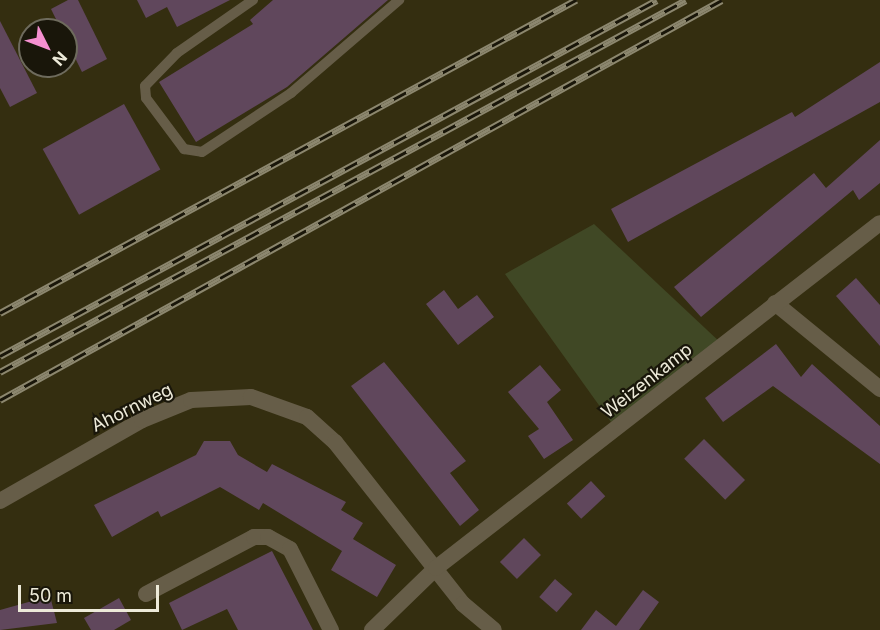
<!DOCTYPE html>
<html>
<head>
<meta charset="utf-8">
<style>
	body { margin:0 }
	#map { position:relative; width:880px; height:630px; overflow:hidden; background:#342e10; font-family:Inter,sans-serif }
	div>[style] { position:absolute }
	.green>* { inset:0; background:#404825 }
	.building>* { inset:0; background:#60475c; transform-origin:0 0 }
	.service>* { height:10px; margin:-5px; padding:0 5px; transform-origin:5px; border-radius:5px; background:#665d48 }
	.minor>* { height:16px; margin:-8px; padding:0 8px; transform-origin:8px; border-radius:8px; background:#665d48 }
	.rail>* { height:7px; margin-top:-3.5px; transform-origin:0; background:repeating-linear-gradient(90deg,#19160a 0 14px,#8c876f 0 28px); box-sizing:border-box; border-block:2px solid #8c876f }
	span { translate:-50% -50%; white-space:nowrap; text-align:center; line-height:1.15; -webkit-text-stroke:4.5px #19160a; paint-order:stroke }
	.street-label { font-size:18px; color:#edead9 }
	.north { position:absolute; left:18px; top:18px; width:60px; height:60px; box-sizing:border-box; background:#19160a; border:2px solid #6e6b5d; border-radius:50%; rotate:132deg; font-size:16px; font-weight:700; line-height:24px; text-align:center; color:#edead9 }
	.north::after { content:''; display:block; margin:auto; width:21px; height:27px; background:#f590d1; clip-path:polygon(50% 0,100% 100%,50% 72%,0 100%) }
	.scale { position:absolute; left:18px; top:585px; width:141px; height:27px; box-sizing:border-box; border:3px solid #edead9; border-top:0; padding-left:8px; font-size:18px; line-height:21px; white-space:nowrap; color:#edead9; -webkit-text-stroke:4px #19160a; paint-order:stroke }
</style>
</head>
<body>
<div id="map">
	<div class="green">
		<div style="clip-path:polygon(594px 224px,722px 344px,611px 422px,505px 274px)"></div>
	</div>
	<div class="building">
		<div style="clip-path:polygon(68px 0,78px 0,107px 59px,82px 72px,51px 9px)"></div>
		<div style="clip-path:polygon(137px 0,230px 0,177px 27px,167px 7px,146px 18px)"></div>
		<div style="clip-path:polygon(273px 0,388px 0,287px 87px,196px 142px,159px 82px,253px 24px,250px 20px)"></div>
		<div style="clip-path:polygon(0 21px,37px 93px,10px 107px,0 88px)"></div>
		<div style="clip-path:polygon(880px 62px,880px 102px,628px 242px,611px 209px,792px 112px,795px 117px)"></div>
		<div style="left:124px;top:104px;width:75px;height:93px;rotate:61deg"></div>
		<div style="clip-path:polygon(880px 140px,880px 183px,859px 200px,853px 190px,701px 317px,674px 287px,814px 173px,826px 188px)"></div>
		<div style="clip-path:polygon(856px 278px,880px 305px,880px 346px,836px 296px)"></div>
		<div style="clip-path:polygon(444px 290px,458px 309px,477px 295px,494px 317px,458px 345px,426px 304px)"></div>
		<div style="clip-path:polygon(776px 344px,801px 377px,812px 364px,880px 426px,880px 464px,773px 386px,723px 422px,705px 398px)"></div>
		<div style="clip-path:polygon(384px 362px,466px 461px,450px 473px,479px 510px,460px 526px,351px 386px)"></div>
		<div style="clip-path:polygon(540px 365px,561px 390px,547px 402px,573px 440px,544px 459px,528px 436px,539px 429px,508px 392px)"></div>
		<div style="left:704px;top:439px;width:58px;height:28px;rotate:45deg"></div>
		<div style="clip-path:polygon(204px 441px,230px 441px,238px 455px,267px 472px,272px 464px,346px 502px,341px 510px,363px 523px,353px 539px,396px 565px,377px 597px,331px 570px,342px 551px,263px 503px,259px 510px,220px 487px,161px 517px,158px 511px,112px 537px,94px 505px,196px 455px)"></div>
		<div style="left:591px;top:481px;width:21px;height:33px;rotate:47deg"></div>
		<div style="left:524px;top:538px;width:24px;height:34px;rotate:45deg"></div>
		<div style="clip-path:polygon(272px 551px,313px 630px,238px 630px,227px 609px,182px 630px,169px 603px)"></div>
		<div style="left:555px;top:579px;width:23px;height:24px;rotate:41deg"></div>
		<div style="clip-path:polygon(643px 590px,659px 602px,639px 630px,581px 630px,596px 610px,616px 626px)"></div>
		<div style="clip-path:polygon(50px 596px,57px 623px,0 630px,0 610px)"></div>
		<div style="clip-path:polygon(119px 598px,131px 620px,114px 630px,91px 630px,84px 618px)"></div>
	</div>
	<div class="service">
		<div style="left:253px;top:0;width:93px;rotate:145.1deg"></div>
		<div style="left:177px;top:53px;width:46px;rotate:134.1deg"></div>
		<div style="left:145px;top:86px;width:12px;rotate:85deg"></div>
		<div style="left:146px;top:98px;width:64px;rotate:53.3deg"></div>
		<div style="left:184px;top:149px;width:18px;rotate:9deg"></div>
		<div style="left:202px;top:152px;width:107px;rotate:-33.5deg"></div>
		<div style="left:291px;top:93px;width:143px;rotate:-40.7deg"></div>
	</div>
	<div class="minor">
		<div style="left:775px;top:303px;width:136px;rotate:39.3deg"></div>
		<div style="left:0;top:501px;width:163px;rotate:-29.7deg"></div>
		<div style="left:142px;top:420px;width:53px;rotate:-22.2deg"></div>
		<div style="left:191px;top:400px;width:60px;rotate:-2.9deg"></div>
		<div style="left:251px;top:397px;width:59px;rotate:19.7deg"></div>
		<div style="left:307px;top:417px;width:38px;rotate:42deg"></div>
		<div style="left:335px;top:442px;width:206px;rotate:51.7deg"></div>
		<div style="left:463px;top:604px;width:40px;rotate:40deg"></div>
		<div style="left:146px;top:594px;width:122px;rotate:-27.8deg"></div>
		<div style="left:254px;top:537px;width:14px"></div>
		<div style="left:268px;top:537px;width:25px;rotate:29deg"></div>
		<div style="left:290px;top:549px;width:91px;rotate:63.2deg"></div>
		<div style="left:372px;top:630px;width:89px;rotate:-44.1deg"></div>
		<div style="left:436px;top:568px;width:562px;rotate:-37.85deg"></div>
	</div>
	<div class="rail">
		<div style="left:0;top:313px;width:656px;rotate:-28.52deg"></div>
		<div style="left:0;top:356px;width:747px;rotate:-28.45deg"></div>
		<div style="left:0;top:372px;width:780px;rotate:-28.47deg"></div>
		<div style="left:0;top:400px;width:825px;rotate:-28.99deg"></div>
	</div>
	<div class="street-label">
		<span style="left:647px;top:381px;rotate:-38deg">Weizenkamp</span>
		<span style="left:132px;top:408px;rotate:-26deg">Ahornweg</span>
	</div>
	<div class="north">N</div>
	<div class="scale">50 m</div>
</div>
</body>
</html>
